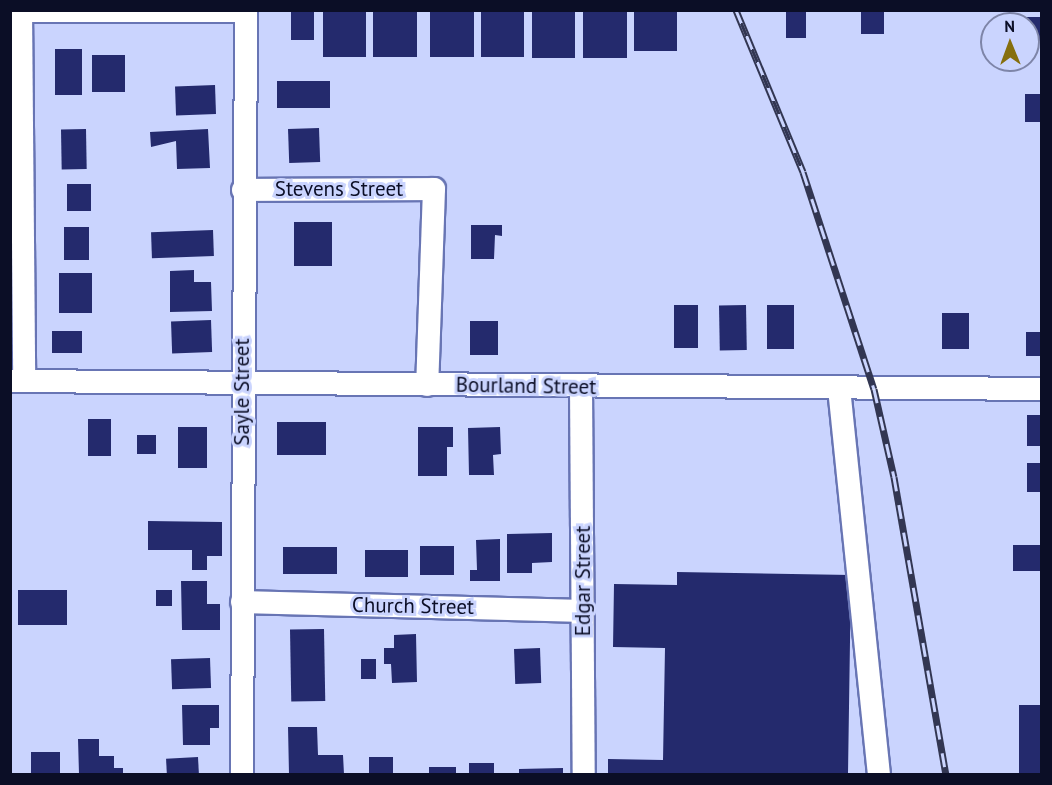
<!DOCTYPE html>
<html>
<head>
<meta charset="utf-8">
<style>
	body { margin:0 }
	#map { position:relative; width:1052px; height:785px; overflow:hidden; background:#cad4fe; font-family:"PT Sans",sans-serif }
	div>[style] { position:absolute }
	.building>* { inset:0; background:#242a6d; transform-origin:0 0 }
	.roads { filter:drop-shadow(2px 0 #6875b4) drop-shadow(-2px 0 #6875b4) drop-shadow(0 2px #6875b4) drop-shadow(0 -2px #6875b4) }
	.minor>* { height:22px; margin:-11px; padding:0 11px; transform-origin:11px; border-radius:11px; background:#fff }
	.rail>* { height:7px; margin-top:-3.5px; transform-origin:0; background:repeating-linear-gradient(90deg,#cad4fe 0 14px,#323652 0 28px); box-sizing:border-box; border-block:2px solid #323652 }
	span { translate:-50% -50%; white-space:nowrap; text-align:center; line-height:1.15; -webkit-text-stroke:6px #cad4fe; paint-order:stroke }
	.street-label { font-size:21px; color:#0b0e26 }
	.frame { position:absolute; inset:0; border:12px solid #0b0e26; pointer-events:none }
	.north { position:absolute; left:980px; top:12px; width:60px; height:60px; box-sizing:border-box; background:#cad4fe; border:2px solid #7e85a8; border-radius:50%; rotate:359deg; font-size:16px; font-weight:700; line-height:24px; text-align:center; color:#0b0e26 }
	.north::after { content:''; display:block; margin:auto; width:21px; height:27px; background:#866f0e; clip-path:polygon(50% 0,100% 100%,50% 72%,0 100%) }
</style>
</head>
<body>
<div id="map">
	<div class="building">
		<div style="left:291px;top:10px;width:23px;height:30px"></div>
		<div style="left:323px;top:10px;width:43px;height:47px"></div>
		<div style="left:373px;top:10px;width:44px;height:47px"></div>
		<div style="left:430px;top:10px;width:44px;height:47px"></div>
		<div style="left:481px;top:10px;width:43px;height:47px"></div>
		<div style="left:532px;top:10px;width:43px;height:48px"></div>
		<div style="left:583px;top:10px;width:44px;height:48px"></div>
		<div style="left:634px;top:10px;width:43px;height:41px"></div>
		<div style="left:786px;top:10px;width:20px;height:28px"></div>
		<div style="left:861px;top:10px;width:23px;height:24px"></div>
		<div style="clip-path:polygon(1017px 17px,1042px 17px,1042px 42px,1028px 42px,1028px 24px,1017px 24px)"></div>
		<div style="left:55px;top:49px;width:27px;height:46px"></div>
		<div style="left:92px;top:55px;width:33px;height:37px"></div>
		<div style="left:330px;top:81px;width:27px;height:53px;rotate:90deg"></div>
		<div style="left:215px;top:85px;width:29px;height:40px;rotate:88deg"></div>
		<div style="left:1025px;top:94px;width:17px;height:28px"></div>
		<div style="left:319px;top:128px;width:34px;height:31px;rotate:88deg"></div>
		<div style="left:86px;top:129px;width:40px;height:25px;rotate:89deg"></div>
		<div style="clip-path:polygon(208px 129px,210px 168px,177px 169px,176px 141px,151px 147px,150px 132px)"></div>
		<div style="left:67px;top:184px;width:24px;height:27px"></div>
		<div style="left:294px;top:222px;width:38px;height:44px"></div>
		<div style="clip-path:polygon(471px 225px,502px 225px,502px 236px,495px 235px,494px 259px,471px 259px)"></div>
		<div style="left:89px;top:227px;width:33px;height:25px;rotate:90deg"></div>
		<div style="left:213px;top:230px;width:26px;height:62px;rotate:88deg"></div>
		<div style="clip-path:polygon(194px 270px,194px 282px,211px 282px,212px 311px,170px 312px,170px 271px)"></div>
		<div style="left:92px;top:273px;width:40px;height:33px;rotate:90deg"></div>
		<div style="left:674px;top:305px;width:24px;height:43px"></div>
		<div style="left:746px;top:305px;width:45px;height:27px;rotate:89deg"></div>
		<div style="left:767px;top:305px;width:27px;height:44px"></div>
		<div style="left:942px;top:313px;width:27px;height:36px"></div>
		<div style="left:211px;top:320px;width:32px;height:40px;rotate:88deg"></div>
		<div style="left:498px;top:321px;width:34px;height:28px;rotate:90deg"></div>
		<div style="left:52px;top:331px;width:30px;height:22px"></div>
		<div style="left:1042px;top:332px;width:24px;height:16px;rotate:90deg"></div>
		<div style="left:1042px;top:415px;width:31px;height:15px;rotate:90deg"></div>
		<div style="left:88px;top:419px;width:23px;height:37px"></div>
		<div style="left:277px;top:422px;width:49px;height:33px"></div>
		<div style="left:178px;top:427px;width:29px;height:41px"></div>
		<div style="clip-path:polygon(418px 427px,453px 427px,453px 447px,447px 447px,447px 476px,418px 476px)"></div>
		<div style="clip-path:polygon(500px 427px,501px 454px,493px 455px,494px 475px,469px 475px,468px 428px)"></div>
		<div style="left:137px;top:435px;width:19px;height:19px"></div>
		<div style="left:1042px;top:463px;width:29px;height:15px;rotate:90deg"></div>
		<div style="clip-path:polygon(148px 521px,222px 522px,222px 556px,207px 556px,207px 570px,192px 570px,192px 550px,148px 550px)"></div>
		<div style="clip-path:polygon(552px 533px,552px 562px,532px 563px,532px 573px,507px 573px,507px 534px)"></div>
		<div style="clip-path:polygon(500px 539px,500px 581px,470px 581px,470px 570px,477px 570px,476px 540px)"></div>
		<div style="left:1013px;top:545px;width:29px;height:26px"></div>
		<div style="left:420px;top:546px;width:34px;height:29px"></div>
		<div style="left:283px;top:547px;width:54px;height:27px"></div>
		<div style="left:408px;top:550px;width:27px;height:43px;rotate:90deg"></div>
		<div style="clip-path:polygon(677px 572px,851px 575px,848px 774px,608px 774px,608px 759px,663px 760px,665px 648px,613px 647px,614px 584px,677px 585px)"></div>
		<div style="clip-path:polygon(181px 581px,207px 581px,207px 604px,220px 604px,220px 630px,182px 630px)"></div>
		<div style="left:67px;top:590px;width:35px;height:49px;rotate:90deg"></div>
		<div style="left:156px;top:590px;width:16px;height:16px"></div>
		<div style="left:324px;top:629px;width:72px;height:34px;rotate:89deg"></div>
		<div style="clip-path:polygon(416px 634px,417px 682px,392px 683px,391px 664px,384px 664px,384px 648px,394px 648px,394px 635px)"></div>
		<div style="left:540px;top:648px;width:35px;height:26px;rotate:88deg"></div>
		<div style="left:210px;top:658px;width:30px;height:39px;rotate:88deg"></div>
		<div style="left:361px;top:659px;width:15px;height:20px"></div>
		<div style="clip-path:polygon(182px 705px,219px 705px,219px 728px,210px 728px,210px 745px,183px 745px)"></div>
		<div style="left:1042px;top:705px;width:69px;height:23px;rotate:90deg"></div>
		<div style="clip-path:polygon(288px 727px,317px 727px,318px 755px,343px 755px,344px 774px,289px 774px)"></div>
		<div style="clip-path:polygon(78px 739px,99px 739px,99px 756px,114px 756px,114px 768px,123px 768px,123px 774px,79px 774px)"></div>
		<div style="left:31px;top:752px;width:29px;height:22px"></div>
		<div style="left:198px;top:757px;width:17px;height:32px;rotate:87deg"></div>
		<div style="left:393px;top:757px;width:17px;height:24px;rotate:90deg"></div>
		<div style="left:494px;top:763px;width:11px;height:25px;rotate:90deg"></div>
		<div style="left:429px;top:767px;width:27px;height:7px"></div>
		<div style="clip-path:polygon(563px 768px,563px 774px,519px 774px,519px 769px)"></div>
	</div>
	<div class="roads">
		<div class="minor">
			<div style="left:21px;top:10px;width:371px;rotate:89.5deg"></div>
			<div style="left:10px;top:11px;width:236px"></div>
			<div style="left:243px;top:190px;width:191px;rotate:-0.3deg"></div>
			<div style="left:434px;top:189px;width:196px;rotate:92deg"></div>
			<div style="left:10px;top:381px;width:1032px;rotate:0.44deg"></div>
			<div style="left:581px;top:387px;width:387px;rotate:89.6deg"></div>
			<div style="left:839px;top:388px;width:388px;rotate:84.1deg"></div>
			<div style="left:242px;top:602px;width:341px;rotate:1.5deg"></div>
			<div style="left:242px;top:774px;width:764px;rotate:-89.7deg"></div>
		</div>
	</div>
	<div class="rail">
		<div style="left:736px;top:10px;width:175px;rotate:67.5deg"></div>
		<div style="left:803px;top:172px;width:228px;rotate:71.9deg"></div>
		<div style="left:874px;top:389px;width:90px;rotate:77.2deg"></div>
		<div style="left:894px;top:477px;width:302px;rotate:80.1deg"></div>
	</div>
	<div class="street-label">
		<span style="left:339px;top:189px">Stevens Street</span>
		<span style="left:526px;top:386px;rotate:1deg">Bourland Street</span>
		<span style="left:242px;top:392px;rotate:-90deg">Sayle Street</span>
		<span style="left:583px;top:581px;rotate:-90deg">Edgar Street</span>
		<span style="left:413px;top:606px;rotate:1deg">Church Street</span>
	</div>
	<div class="frame"></div>
	<div class="north">N</div>
</div>
</body>
</html>
